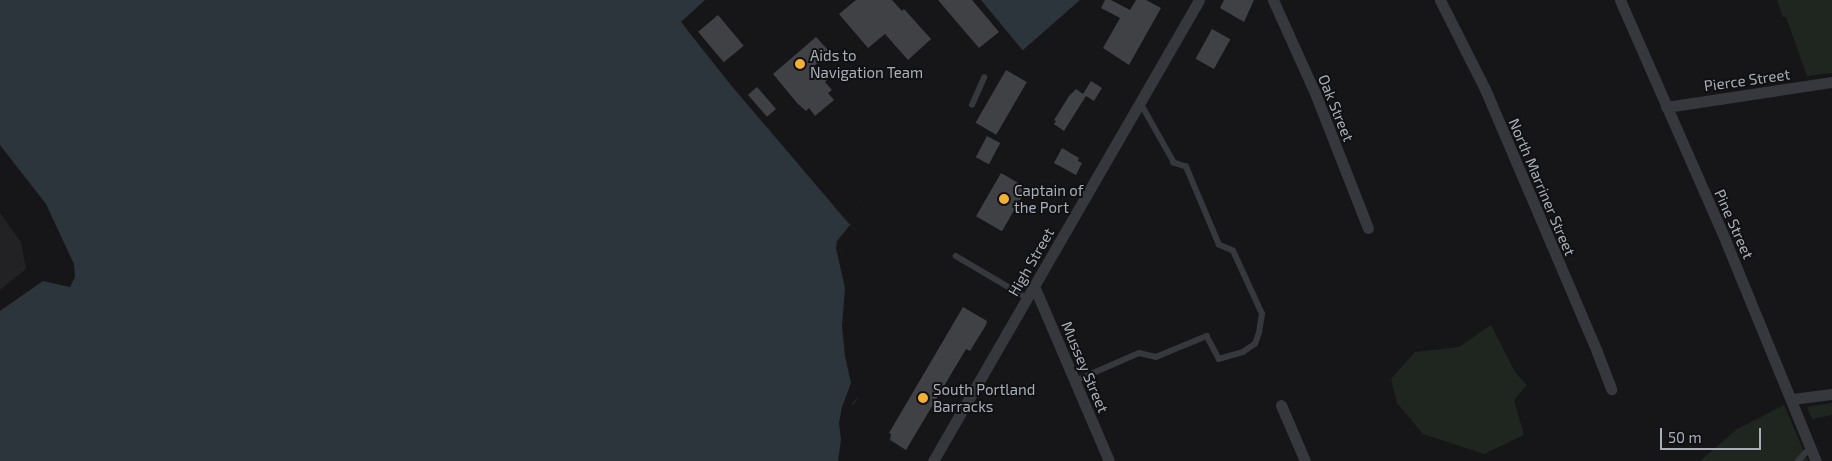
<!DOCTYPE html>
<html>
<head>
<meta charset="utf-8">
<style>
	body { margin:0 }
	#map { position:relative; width:1832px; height:461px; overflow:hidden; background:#161618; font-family:"Exo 2",sans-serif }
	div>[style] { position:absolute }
	.built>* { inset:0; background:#222225 }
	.green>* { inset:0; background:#1e261f }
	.water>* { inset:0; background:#2c353c }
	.pier>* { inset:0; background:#161618 }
	.building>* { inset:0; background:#404145; transform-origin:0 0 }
	.lane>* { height:5.5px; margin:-2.75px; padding:0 2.75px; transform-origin:2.75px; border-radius:2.75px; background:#37383d }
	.street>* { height:11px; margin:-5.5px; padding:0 5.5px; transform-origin:5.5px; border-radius:5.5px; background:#37383d }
	.dots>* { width:14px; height:14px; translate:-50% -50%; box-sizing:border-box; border:2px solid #111113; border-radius:50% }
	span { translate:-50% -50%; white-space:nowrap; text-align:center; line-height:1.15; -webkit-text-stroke:4px #111113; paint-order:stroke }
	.poi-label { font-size:15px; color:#a8adb8 }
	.left { translate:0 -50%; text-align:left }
	.street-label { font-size:15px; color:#a8adb8 }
	.scale { position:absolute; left:1660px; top:428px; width:101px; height:22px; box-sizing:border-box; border:2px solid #a8adb8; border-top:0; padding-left:6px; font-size:15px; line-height:18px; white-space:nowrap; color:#a8adb8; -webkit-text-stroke:4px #111113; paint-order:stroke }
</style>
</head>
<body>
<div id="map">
	<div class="built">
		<div style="clip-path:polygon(0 213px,21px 242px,26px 269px,0 290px)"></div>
	</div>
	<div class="green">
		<div style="clip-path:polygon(1777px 0,1832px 0,1832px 73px,1807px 76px,1786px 17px,1783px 17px)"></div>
		<div style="clip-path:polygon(1491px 325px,1515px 372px,1527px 385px,1514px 400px,1524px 435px,1484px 454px,1423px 434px,1397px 403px,1391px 379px,1415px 352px,1459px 347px)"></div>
		<div style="clip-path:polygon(1832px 403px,1832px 415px,1812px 419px,1807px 407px)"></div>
		<div style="clip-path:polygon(1784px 405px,1808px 461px,1700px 461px,1737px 429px)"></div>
	</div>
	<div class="water">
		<div style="clip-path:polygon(0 0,1080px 0,1023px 50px,844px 218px,855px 230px,844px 251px,848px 317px,858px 397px,848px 413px,842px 461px,0 461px,0 300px,31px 274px,38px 261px,30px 240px,0 200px)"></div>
	</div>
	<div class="pier">
		<div style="clip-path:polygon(705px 0,981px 0,1024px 52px,844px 218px,730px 84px,681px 22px)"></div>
		<div style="clip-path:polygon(0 145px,46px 204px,74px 264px,75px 277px,70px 287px,43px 281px,0 311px,0 296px,29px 272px,35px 261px,28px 241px,0 204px)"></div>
		<div style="clip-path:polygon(850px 225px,855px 230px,847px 251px,851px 288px,850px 321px,858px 376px,858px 397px,853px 403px,847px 431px,845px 461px,838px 461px,841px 440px,839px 423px,842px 407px,851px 383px,845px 356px,842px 326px,845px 288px,836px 248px,837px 241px)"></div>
	</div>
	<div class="building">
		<div style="clip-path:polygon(856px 0,892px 0,902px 11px,904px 9px,931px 39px,908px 60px,885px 34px,868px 48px,839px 14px)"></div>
		<div style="clip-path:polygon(938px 0,972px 0,999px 32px,979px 48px)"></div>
		<div style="clip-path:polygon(1105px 0,1111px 0,1130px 10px,1136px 0,1146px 0,1161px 8px,1129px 65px,1103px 48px,1120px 18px,1101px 8px)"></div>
		<div style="clip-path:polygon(1224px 0,1254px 0,1244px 22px,1220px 8px)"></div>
		<div style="left:718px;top:15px;width:40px;height:26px;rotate:50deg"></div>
		<div style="left:1212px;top:29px;width:21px;height:34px;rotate:29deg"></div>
		<div style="clip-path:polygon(816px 37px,830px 52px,814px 66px,827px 80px,825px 82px,832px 90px,828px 93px,834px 100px,815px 116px,809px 108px,806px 111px,797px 103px,773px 74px)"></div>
		<div style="left:1006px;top:70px;width:24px;height:61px;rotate:30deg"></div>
		<div style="clip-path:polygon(1091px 81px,1102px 88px,1094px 101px,1086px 96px,1064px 131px,1054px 124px,1056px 121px,1054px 120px,1069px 96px,1076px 89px,1083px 94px)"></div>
		<div style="left:757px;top:87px;width:29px;height:12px;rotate:49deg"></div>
		<div style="left:987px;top:136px;width:15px;height:24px;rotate:28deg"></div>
		<div style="clip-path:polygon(1062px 148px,1079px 158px,1078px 161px,1082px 163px,1076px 175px,1054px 163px)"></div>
		<div style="left:1001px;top:173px;width:30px;height:50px;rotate:30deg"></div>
		<div style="clip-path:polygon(963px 307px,987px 321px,986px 325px,970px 351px,966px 349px,906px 450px,890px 440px,891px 434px,889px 433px)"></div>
	</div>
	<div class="lane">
		<div style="left:972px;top:105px;width:30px;rotate:-66deg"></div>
		<div style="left:956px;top:256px;width:82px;rotate:30.6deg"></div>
		<div style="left:1075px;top:381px;width:70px;rotate:-23.6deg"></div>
		<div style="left:1139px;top:353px;width:17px;rotate:13deg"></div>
		<div style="left:1156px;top:357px;width:55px;rotate:-22.4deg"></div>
		<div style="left:1207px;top:336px;width:26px;rotate:62deg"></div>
		<div style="left:1219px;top:359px;width:25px;rotate:-16deg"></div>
		<div style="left:1243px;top:352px;width:14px;rotate:-34deg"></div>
		<div style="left:1255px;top:344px;width:12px;rotate:-70deg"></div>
		<div style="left:1259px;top:333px;width:19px;rotate:-81deg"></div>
		<div style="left:1262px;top:314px;width:69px;rotate:-114.7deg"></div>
		<div style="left:1233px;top:251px;width:15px;rotate:-157deg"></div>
		<div style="left:1219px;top:245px;width:85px;rotate:-112.9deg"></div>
		<div style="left:1186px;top:167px;width:13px;rotate:-162deg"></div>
		<div style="left:1174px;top:163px;width:69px;rotate:-119.5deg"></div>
		<div style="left:1798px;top:461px;width:19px;rotate:-47deg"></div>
	</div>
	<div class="street">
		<div style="left:1273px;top:0;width:102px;rotate:65.7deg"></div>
		<div style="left:1315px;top:93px;width:145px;rotate:68.6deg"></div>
		<div style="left:1440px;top:0;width:100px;rotate:63.2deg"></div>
		<div style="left:1485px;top:89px;width:286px;rotate:66.9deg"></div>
		<div style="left:1597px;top:352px;width:40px;rotate:69deg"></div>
		<div style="left:1620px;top:0;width:264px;rotate:66.3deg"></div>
		<div style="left:1726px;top:242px;width:237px;rotate:67.7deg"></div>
		<div style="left:1666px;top:107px;width:168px;rotate:-8.6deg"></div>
		<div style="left:1034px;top:286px;width:190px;rotate:66.8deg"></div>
		<div style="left:1792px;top:399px;width:40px;rotate:-7.1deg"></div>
		<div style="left:1281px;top:405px;width:61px;rotate:66.8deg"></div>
		<div style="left:933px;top:461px;width:532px;rotate:-60.01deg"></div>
	</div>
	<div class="dots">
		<div style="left:800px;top:64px;background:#f2b134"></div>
		<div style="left:1004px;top:199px;background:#f2b134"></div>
		<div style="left:923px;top:398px;background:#f2b134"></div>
	</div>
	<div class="poi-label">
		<span class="left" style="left:810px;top:64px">Aids to<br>Navigation Team</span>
		<span class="left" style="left:1014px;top:199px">Captain of<br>the Port</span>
		<span class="left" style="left:933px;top:398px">South Portland<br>Barracks</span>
	</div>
	<div class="street-label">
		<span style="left:1747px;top:80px;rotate:-8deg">Pierce Street</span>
		<span style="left:1336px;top:108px;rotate:68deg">Oak Street</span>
		<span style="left:1542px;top:187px;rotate:67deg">North Marriner Street</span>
		<span style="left:1734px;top:224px;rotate:66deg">Pine Street</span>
		<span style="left:1031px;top:262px;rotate:-60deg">High Street</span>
		<span style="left:1085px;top:367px;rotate:67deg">Mussey Street</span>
	</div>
	<div class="scale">50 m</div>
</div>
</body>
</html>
